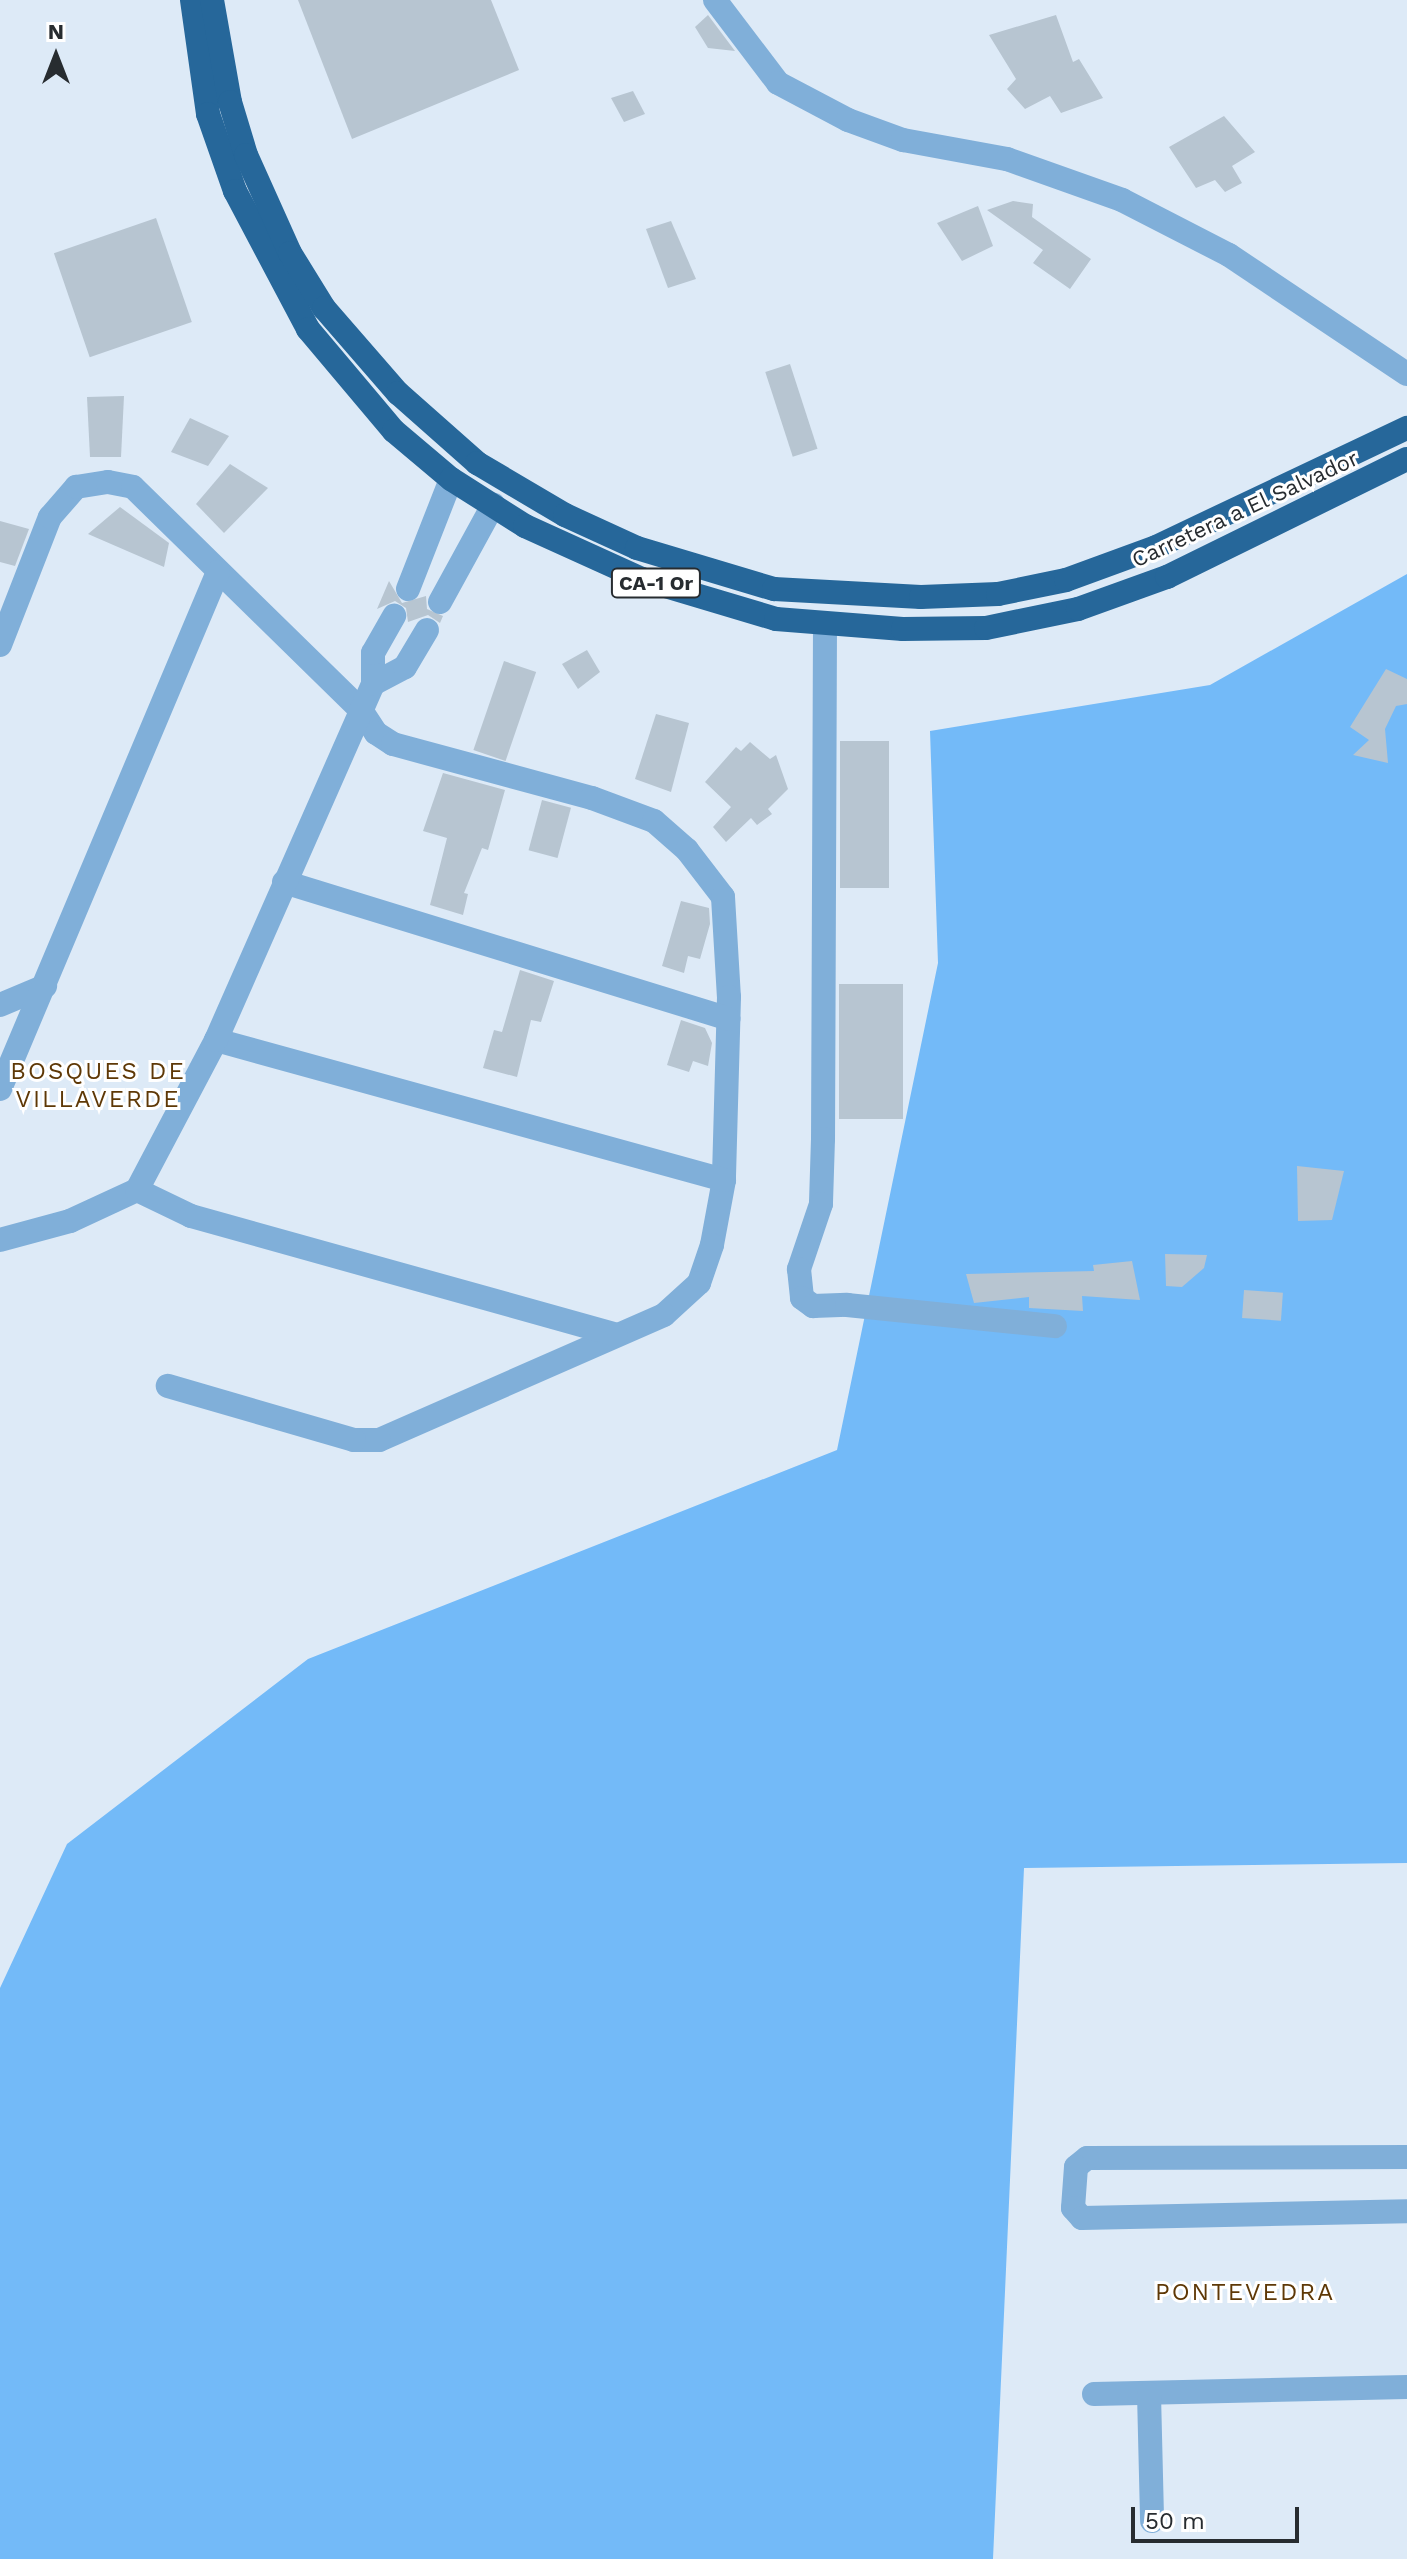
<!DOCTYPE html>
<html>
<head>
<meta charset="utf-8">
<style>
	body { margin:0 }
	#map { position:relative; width:1407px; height:2559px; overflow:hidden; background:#ddeaf7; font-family:"Work Sans",sans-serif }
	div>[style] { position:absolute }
	.forest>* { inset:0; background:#73baf8 }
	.building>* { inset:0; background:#b7c5d1; transform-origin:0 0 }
	.street>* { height:24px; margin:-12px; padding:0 12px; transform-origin:12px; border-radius:12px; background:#80afd9 }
	.highway>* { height:24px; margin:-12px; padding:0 12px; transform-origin:12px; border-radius:12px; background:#26679a }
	span { translate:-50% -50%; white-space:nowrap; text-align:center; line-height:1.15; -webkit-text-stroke:6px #fff; paint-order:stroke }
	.shield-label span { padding:2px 6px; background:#fff; border:2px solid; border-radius:6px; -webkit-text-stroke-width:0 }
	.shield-label { font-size:20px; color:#272c30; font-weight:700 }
	.street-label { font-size:22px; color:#272c30 }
	.neighbourhood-label { font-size:24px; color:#5e3806; letter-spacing:2px }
	.north { position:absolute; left:16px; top:16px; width:80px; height:80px; -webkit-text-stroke:6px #fff; paint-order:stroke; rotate:0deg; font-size:22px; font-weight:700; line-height:32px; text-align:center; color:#272c30 }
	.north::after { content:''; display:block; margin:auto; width:28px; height:36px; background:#272c30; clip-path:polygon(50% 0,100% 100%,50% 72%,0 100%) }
	.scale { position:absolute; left:1131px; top:2507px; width:168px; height:36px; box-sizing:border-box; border:4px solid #272c30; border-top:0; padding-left:10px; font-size:24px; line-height:28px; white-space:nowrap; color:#272c30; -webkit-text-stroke:6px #fff; paint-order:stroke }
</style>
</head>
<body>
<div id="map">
	<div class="forest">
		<div style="clip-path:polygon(1407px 574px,1407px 1863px,1024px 1868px,993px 2559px,0 2559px,0 1988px,67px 1844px,308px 1659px,837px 1450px,938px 963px,930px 731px,1210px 685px)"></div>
	</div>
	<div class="building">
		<div style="clip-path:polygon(298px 0,491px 0,519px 70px,352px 139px)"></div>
		<div style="clip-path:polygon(708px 15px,735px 51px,708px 48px,695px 27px)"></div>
		<div style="clip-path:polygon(1056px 15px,1073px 62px,1079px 59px,1103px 98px,1061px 113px,1050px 96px,1025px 109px,1007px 89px,1016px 79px,989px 35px)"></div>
		<div style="clip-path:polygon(633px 91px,645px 114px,624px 122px,611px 98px)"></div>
		<div style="clip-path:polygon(1224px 116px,1255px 152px,1232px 166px,1242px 183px,1225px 192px,1215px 180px,1196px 188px,1169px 147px)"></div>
		<div style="clip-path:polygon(1013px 201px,1033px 204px,1032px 217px,1091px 259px,1070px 289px,1033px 263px,1043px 250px,987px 210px)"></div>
		<div style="clip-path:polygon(978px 206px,993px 246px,962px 261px,937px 223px)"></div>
		<div style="left:156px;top:218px;width:110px;height:108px;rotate:71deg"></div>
		<div style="clip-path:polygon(671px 221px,696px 279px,668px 288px,646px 229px)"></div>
		<div style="left:790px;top:364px;width:89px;height:26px;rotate:72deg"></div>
		<div style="clip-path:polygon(124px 396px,121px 457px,90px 457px,87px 397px)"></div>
		<div style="clip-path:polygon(190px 418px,229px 436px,208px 466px,171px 452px)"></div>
		<div style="clip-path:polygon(230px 464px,268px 488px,224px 533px,196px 504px)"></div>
		<div style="clip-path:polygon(120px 507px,169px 543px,164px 567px,88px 534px)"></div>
		<div style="clip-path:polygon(0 521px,29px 529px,15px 566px,0 562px)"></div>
		<div style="clip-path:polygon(389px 581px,402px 603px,426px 596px,427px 609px,443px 616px,440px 623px,428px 615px,408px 622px,406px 608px,395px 601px,377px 609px)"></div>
		<div style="clip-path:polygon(587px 650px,600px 672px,578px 689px,562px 664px)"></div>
		<div style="left:504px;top:661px;width:34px;height:94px;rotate:19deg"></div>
		<div style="clip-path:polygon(1386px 669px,1407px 679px,1407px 704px,1396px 706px,1385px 729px,1388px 763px,1353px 755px,1369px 740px,1350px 727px)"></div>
		<div style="clip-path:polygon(656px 714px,689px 723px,671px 792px,635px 779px)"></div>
		<div style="left:840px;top:741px;width:49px;height:147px"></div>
		<div style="clip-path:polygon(750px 742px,770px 759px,776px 755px,788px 789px,768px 809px,772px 814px,757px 825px,751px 818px,726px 842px,713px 827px,731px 807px,705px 782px,736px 747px,741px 751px)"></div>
		<div style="clip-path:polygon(443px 773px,505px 790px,488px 850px,482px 848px,464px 893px,468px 894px,463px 915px,430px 905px,447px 838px,423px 831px)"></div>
		<div style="left:542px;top:800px;width:30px;height:52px;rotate:15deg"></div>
		<div style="clip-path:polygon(681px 901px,709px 908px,710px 924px,700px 959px,688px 956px,684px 973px,662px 966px)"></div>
		<div style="clip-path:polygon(520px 970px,554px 981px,541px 1022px,531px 1020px,517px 1077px,483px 1068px,494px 1030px,502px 1032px)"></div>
		<div style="left:903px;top:984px;width:135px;height:64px;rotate:90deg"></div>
		<div style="clip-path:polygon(681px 1020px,705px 1028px,712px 1043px,708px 1066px,693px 1061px,689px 1072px,667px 1065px)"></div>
		<div style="clip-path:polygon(1297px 1166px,1344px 1171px,1332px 1220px,1298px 1221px)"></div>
		<div style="clip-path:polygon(1165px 1254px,1207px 1255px,1204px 1268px,1182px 1287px,1166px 1286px)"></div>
		<div style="clip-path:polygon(1132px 1261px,1140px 1300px,1082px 1296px,1083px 1311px,1029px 1308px,1029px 1297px,974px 1303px,966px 1274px,1094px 1271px,1093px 1265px)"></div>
		<div style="left:1244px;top:1290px;width:39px;height:28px;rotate:4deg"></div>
	</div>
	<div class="street">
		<div style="left:715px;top:0;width:104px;rotate:52.8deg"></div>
		<div style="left:778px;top:83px;width:79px;rotate:27.9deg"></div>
		<div style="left:848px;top:120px;width:59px;rotate:20deg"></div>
		<div style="left:903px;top:140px;width:106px;rotate:10.4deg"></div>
		<div style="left:1007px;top:159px;width:122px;rotate:19.6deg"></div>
		<div style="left:1122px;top:200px;width:120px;rotate:27.2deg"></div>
		<div style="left:1229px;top:255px;width:214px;rotate:33.8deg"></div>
		<div style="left:408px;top:589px;width:118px;rotate:-68.6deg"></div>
		<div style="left:440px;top:602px;width:111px;rotate:-61.3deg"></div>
		<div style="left:825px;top:625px;width:514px;rotate:90.22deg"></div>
		<div style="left:823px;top:1139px;width:65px;rotate:91.8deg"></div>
		<div style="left:821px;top:1204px;width:69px;rotate:108.7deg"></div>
		<div style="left:799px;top:1269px;width:29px;rotate:84deg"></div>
		<div style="left:802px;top:1298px;width:14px;rotate:36deg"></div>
		<div style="left:813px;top:1306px;width:34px;rotate:-2deg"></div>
		<div style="left:847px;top:1305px;width:209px;rotate:5.8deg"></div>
		<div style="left:0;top:645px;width:137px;rotate:-68.7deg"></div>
		<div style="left:50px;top:517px;width:40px;rotate:-49deg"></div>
		<div style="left:76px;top:487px;width:32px;rotate:-9deg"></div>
		<div style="left:108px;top:482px;width:25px;rotate:11deg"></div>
		<div style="left:133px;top:487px;width:319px;rotate:44.4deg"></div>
		<div style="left:361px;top:710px;width:27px;rotate:57deg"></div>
		<div style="left:376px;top:733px;width:20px;rotate:33deg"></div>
		<div style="left:393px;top:744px;width:206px;rotate:15.2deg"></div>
		<div style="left:592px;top:798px;width:66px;rotate:20.4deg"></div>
		<div style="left:654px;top:821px;width:44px;rotate:41.3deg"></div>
		<div style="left:687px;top:850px;width:59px;rotate:52.5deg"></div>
		<div style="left:723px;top:897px;width:100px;rotate:86.6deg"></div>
		<div style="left:729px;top:997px;width:183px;rotate:91.6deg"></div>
		<div style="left:724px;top:1180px;width:66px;rotate:100.5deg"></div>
		<div style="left:712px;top:1245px;width:40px;rotate:108.9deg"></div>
		<div style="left:699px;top:1283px;width:47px;rotate:137.6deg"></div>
		<div style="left:664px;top:1315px;width:311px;rotate:156.3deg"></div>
		<div style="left:379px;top:1440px;width:25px;rotate:180deg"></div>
		<div style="left:354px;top:1440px;width:194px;rotate:-163.8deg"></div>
		<div style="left:373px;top:684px;width:36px;rotate:-28deg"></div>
		<div style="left:405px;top:667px;width:43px;rotate:-59.3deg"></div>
		<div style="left:284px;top:882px;width:465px;rotate:17.1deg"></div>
		<div style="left:0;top:1005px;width:49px;rotate:-22.9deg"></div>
		<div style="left:216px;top:1040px;width:527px;rotate:15.41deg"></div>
		<div style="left:0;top:1089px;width:561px;rotate:-67.14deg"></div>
		<div style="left:137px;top:1190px;width:60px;rotate:25.7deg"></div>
		<div style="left:191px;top:1216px;width:441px;rotate:15.6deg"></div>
		<div style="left:0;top:1240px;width:73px;rotate:-15.2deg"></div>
		<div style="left:70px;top:1221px;width:74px;rotate:-24.8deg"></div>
		<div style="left:137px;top:1190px;width:170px;rotate:-62.2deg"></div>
		<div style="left:216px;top:1040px;width:389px;rotate:-66.2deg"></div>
		<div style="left:373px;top:684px;width:31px;rotate:-90deg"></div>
		<div style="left:373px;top:653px;width:43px;rotate:-60.4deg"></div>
		<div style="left:1407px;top:2157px;width:320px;rotate:179.8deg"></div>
		<div style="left:1087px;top:2158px;width:14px;rotate:141deg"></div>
		<div style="left:1076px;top:2167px;width:41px;rotate:94.2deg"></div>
		<div style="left:1073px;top:2208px;width:13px;rotate:48deg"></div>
		<div style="left:1082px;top:2218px;width:325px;rotate:-1.2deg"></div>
		<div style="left:1094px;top:2394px;width:313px;rotate:-1.3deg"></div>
		<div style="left:1149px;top:2394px;width:127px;rotate:88.6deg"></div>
	</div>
	<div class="highway">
		<div style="left:192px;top:0;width:115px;rotate:82deg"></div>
		<div style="left:208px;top:114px;width:82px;rotate:70.7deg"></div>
		<div style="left:235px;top:191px;width:156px;rotate:62.1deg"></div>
		<div style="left:308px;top:329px;width:133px;rotate:49.9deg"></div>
		<div style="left:394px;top:431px;width:75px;rotate:40.1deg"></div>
		<div style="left:451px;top:479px;width:88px;rotate:32.4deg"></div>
		<div style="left:525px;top:526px;width:128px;rotate:24.4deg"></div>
		<div style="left:642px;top:579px;width:140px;rotate:16.6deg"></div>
		<div style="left:776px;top:619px;width:127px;rotate:4.5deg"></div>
		<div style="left:903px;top:629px;width:83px;rotate:-0.7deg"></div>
		<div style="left:986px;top:628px;width:94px;rotate:-11.7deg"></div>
		<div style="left:1078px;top:609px;width:95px;rotate:-19.8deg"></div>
		<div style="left:1167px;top:577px;width:267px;rotate:-26.2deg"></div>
		<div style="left:212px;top:0;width:104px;rotate:80deg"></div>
		<div style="left:230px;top:102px;width:55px;rotate:73.2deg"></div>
		<div style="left:246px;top:155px;width:107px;rotate:65.8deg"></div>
		<div style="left:290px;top:253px;width:65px;rotate:58.3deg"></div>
		<div style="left:324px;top:308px;width:113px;rotate:49deg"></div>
		<div style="left:398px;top:393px;width:106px;rotate:41.5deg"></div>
		<div style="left:477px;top:463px;width:102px;rotate:30.6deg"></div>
		<div style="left:565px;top:515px;width:79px;rotate:24.6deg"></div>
		<div style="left:637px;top:548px;width:143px;rotate:16.7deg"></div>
		<div style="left:774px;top:589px;width:147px;rotate:3.1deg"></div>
		<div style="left:921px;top:597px;width:77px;rotate:-2.2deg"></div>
		<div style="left:998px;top:594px;width:69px;rotate:-11.6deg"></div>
		<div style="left:1066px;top:580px;width:96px;rotate:-20.1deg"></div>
		<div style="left:1156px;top:547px;width:278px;rotate:-25.4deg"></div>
	</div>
	<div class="shield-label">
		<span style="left:656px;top:583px">CA-1 Or</span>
	</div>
	<div class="street-label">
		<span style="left:1245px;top:509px;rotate:-25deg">Carretera a El Salvador</span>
	</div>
	<div class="neighbourhood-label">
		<span style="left:98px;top:1086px">BOSQUES DE<br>VILLAVERDE</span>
		<span style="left:1245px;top:2293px">PONTEVEDRA</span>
	</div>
	<div class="north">N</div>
	<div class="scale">50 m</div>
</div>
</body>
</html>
